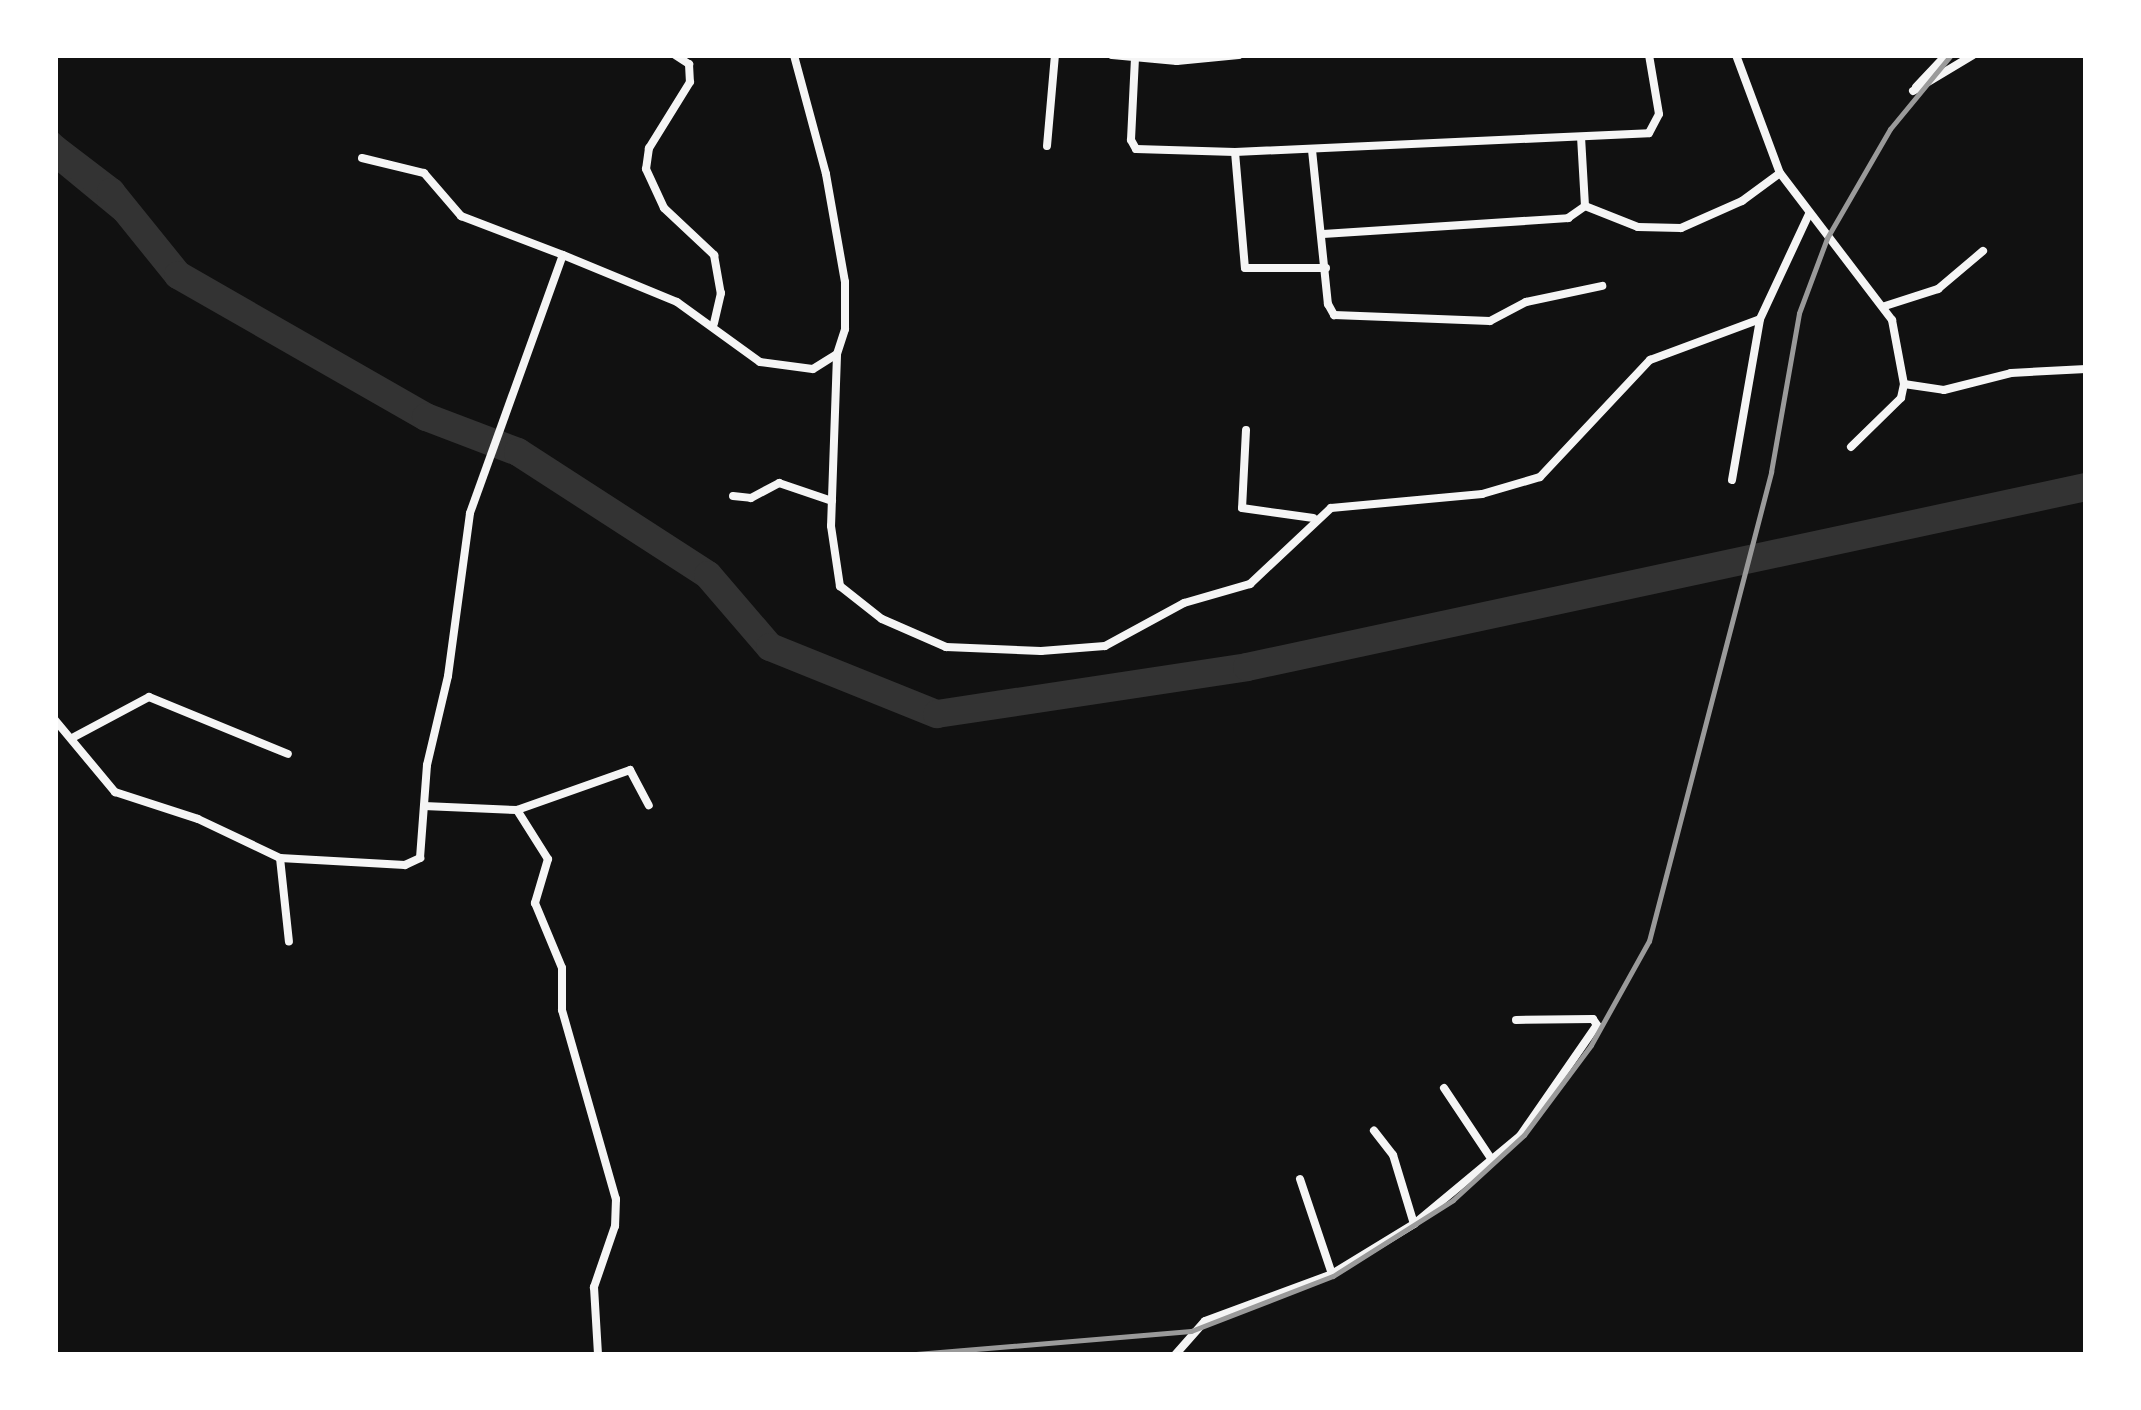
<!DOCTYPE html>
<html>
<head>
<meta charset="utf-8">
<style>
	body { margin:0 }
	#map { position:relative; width:2141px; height:1410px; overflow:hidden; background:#111; font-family:"IBM Plex Serif",serif }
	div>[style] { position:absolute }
	.water>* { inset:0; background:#333 }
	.river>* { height:28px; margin:-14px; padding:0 14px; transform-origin:14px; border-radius:14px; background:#333 }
	.minor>* { height:8px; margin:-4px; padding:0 4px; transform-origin:4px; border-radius:4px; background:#f5f5f5 }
	.rail>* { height:5px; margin:-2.5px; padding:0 2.5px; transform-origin:2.5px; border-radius:2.5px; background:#9a9a9a }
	span { translate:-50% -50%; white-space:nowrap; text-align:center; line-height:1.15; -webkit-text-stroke:10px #fff; paint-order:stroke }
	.frame { position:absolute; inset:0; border:58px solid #fff; pointer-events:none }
</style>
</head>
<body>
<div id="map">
	<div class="water">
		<div style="clip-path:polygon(55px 130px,138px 208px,123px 226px,55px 170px)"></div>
	</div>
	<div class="river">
		<div style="left:55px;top:149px;width:71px;rotate:37.5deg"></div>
		<div style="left:111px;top:192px;width:107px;rotate:51.1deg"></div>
		<div style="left:178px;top:275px;width:286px;rotate:29.8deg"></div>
		<div style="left:426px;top:417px;width:98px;rotate:20.8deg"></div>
		<div style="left:518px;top:452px;width:226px;rotate:32.9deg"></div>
		<div style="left:708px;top:575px;width:95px;rotate:49.3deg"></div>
		<div style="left:770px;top:647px;width:180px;rotate:21.9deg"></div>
		<div style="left:937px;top:714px;width:314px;rotate:-8.6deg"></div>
		<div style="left:1247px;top:667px;width:858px;rotate:-12.11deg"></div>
	</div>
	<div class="minor">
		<div style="left:675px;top:55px;width:17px;rotate:33deg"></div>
		<div style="left:689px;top:64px;width:18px;rotate:87deg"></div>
		<div style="left:690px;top:82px;width:78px;rotate:121.8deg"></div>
		<div style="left:649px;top:148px;width:21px;rotate:98deg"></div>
		<div style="left:646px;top:169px;width:43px;rotate:65.2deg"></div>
		<div style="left:664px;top:208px;width:69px;rotate:43.2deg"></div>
		<div style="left:714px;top:255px;width:39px;rotate:80deg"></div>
		<div style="left:721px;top:293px;width:31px;rotate:103deg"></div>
		<div style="left:1112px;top:55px;width:65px;rotate:5.3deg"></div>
		<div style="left:1177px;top:61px;width:62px;rotate:-5.5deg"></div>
		<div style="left:1736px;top:55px;width:126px;rotate:69.6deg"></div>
		<div style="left:1780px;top:173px;width:185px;rotate:52.7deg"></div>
		<div style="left:1892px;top:320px;width:65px;rotate:79.4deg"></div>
		<div style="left:1904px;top:384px;width:14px;rotate:102deg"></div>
		<div style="left:1901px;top:398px;width:70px;rotate:135.6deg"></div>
		<div style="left:1135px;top:58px;width:82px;rotate:92.8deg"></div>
		<div style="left:1131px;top:140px;width:10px;rotate:61deg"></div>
		<div style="left:1136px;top:149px;width:99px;rotate:1.7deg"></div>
		<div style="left:1235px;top:152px;width:414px;rotate:-2.6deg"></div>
		<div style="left:1649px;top:133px;width:21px;rotate:-62deg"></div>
		<div style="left:1659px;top:114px;width:60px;rotate:-99.6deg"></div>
		<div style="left:1916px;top:87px;width:44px;rotate:-46.8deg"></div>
		<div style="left:1913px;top:91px;width:70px;rotate:-31deg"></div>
		<div style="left:1047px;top:146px;width:91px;rotate:-85deg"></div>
		<div style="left:1312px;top:150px;width:155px;rotate:84.1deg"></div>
		<div style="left:1328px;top:304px;width:13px;rotate:61deg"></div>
		<div style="left:1334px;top:315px;width:156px;rotate:2.2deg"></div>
		<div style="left:1490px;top:321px;width:41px;rotate:-27.8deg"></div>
		<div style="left:1526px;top:302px;width:78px;rotate:-11.9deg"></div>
		<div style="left:1235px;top:152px;width:116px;rotate:85.1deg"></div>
		<div style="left:1245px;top:268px;width:81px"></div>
		<div style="left:362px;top:158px;width:64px;rotate:13.6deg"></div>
		<div style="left:424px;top:173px;width:57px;rotate:49.3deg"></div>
		<div style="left:461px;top:216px;width:109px;rotate:20.9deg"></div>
		<div style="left:1585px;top:206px;width:57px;rotate:21.6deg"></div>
		<div style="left:1638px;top:227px;width:43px;rotate:1.3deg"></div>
		<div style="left:1681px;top:228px;width:67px;rotate:-23.9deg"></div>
		<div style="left:1742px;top:201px;width:47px;rotate:-36.4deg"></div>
		<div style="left:1323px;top:234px;width:246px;rotate:-3.7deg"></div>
		<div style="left:1568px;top:218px;width:21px;rotate:-35deg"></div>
		<div style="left:1585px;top:206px;width:69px;rotate:-93.3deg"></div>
		<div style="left:1885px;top:306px;width:56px;rotate:-17.8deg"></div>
		<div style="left:1938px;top:289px;width:59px;rotate:-40.2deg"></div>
		<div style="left:837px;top:355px;width:171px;rotate:92deg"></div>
		<div style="left:831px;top:526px;width:61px;rotate:81.5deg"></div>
		<div style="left:840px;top:586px;width:53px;rotate:38.2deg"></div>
		<div style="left:882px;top:619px;width:70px;rotate:23.6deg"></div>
		<div style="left:946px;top:647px;width:95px;rotate:2.4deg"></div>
		<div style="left:1041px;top:651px;width:64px;rotate:-4.5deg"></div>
		<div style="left:1105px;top:646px;width:90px;rotate:-28.6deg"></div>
		<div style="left:1184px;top:603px;width:69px;rotate:-16.1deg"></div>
		<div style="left:1250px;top:584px;width:111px;rotate:-43.2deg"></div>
		<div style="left:1331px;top:508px;width:152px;rotate:-5.3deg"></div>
		<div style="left:1482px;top:494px;width:60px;rotate:-16.3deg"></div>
		<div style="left:1540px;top:477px;width:161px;rotate:-46.8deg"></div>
		<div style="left:1650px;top:360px;width:117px;rotate:-20.4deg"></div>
		<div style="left:1760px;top:319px;width:116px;rotate:-65deg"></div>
		<div style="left:1904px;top:384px;width:40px;rotate:8.5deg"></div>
		<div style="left:1944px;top:390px;width:69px;rotate:-14.2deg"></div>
		<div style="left:2011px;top:373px;width:75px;rotate:-3.1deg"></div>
		<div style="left:1246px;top:430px;width:78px;rotate:92.9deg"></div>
		<div style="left:1242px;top:508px;width:72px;rotate:8deg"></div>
		<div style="left:1732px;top:480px;width:163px;rotate:-80.1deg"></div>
		<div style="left:733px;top:496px;width:18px;rotate:6deg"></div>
		<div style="left:751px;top:498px;width:32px;rotate:-28deg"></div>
		<div style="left:779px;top:483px;width:56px;rotate:18.8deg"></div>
		<div style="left:55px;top:720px;width:94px;rotate:50.2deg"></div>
		<div style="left:115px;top:792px;width:87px;rotate:18deg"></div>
		<div style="left:198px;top:819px;width:91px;rotate:25.4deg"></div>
		<div style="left:280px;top:858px;width:125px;rotate:3.2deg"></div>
		<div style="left:405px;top:865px;width:17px;rotate:-25deg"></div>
		<div style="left:420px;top:858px;width:93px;rotate:-85.7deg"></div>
		<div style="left:427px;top:765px;width:91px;rotate:-76.7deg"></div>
		<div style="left:448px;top:676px;width:164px;rotate:-82.3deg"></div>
		<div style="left:470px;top:513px;width:274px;rotate:-70.2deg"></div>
		<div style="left:563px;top:255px;width:123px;rotate:22.4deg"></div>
		<div style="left:677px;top:302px;width:102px;rotate:35.9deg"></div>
		<div style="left:760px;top:362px;width:53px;rotate:7.5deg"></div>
		<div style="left:813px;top:369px;width:28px;rotate:-32deg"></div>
		<div style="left:837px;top:354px;width:26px;rotate:-72deg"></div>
		<div style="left:845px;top:329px;width:47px;rotate:-90deg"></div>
		<div style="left:845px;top:282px;width:110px;rotate:-100deg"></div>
		<div style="left:826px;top:174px;width:123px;rotate:-105.1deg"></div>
		<div style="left:74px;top:737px;width:85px;rotate:-28.1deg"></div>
		<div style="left:149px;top:697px;width:150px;rotate:22.3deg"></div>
		<div style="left:424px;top:806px;width:93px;rotate:2.5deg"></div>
		<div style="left:517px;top:810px;width:58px;rotate:57.7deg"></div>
		<div style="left:548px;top:859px;width:46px;rotate:106.5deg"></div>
		<div style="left:535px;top:903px;width:70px;rotate:67.4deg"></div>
		<div style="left:562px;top:968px;width:42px;rotate:90deg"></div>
		<div style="left:562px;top:1010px;width:197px;rotate:74.1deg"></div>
		<div style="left:616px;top:1199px;width:27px;rotate:92deg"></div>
		<div style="left:615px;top:1226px;width:65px;rotate:109deg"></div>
		<div style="left:594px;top:1287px;width:68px;rotate:86.6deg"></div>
		<div style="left:517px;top:810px;width:120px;rotate:-19.5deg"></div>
		<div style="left:630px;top:770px;width:40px;rotate:62deg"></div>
		<div style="left:280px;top:858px;width:84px;rotate:83.9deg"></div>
		<div style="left:1444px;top:1088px;width:87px;rotate:56.3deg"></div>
		<div style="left:1300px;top:1179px;width:100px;rotate:71.4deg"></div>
		<div style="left:1414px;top:1224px;width:138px;rotate:-39.7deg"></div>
		<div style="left:1520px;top:1136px;width:135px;rotate:-55.3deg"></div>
		<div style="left:1597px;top:1025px;width:7px;rotate:-124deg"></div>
		<div style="left:1593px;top:1019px;width:77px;rotate:179.3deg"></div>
		<div style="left:1175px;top:1355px;width:45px;rotate:-48.6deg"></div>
		<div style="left:1205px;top:1321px;width:135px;rotate:-20.3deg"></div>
		<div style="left:1332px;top:1274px;width:96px;rotate:-31.4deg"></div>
		<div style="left:1414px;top:1224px;width:72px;rotate:-106.9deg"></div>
		<div style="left:1393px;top:1155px;width:31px;rotate:-128deg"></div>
	</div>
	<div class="rail">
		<div style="left:904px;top:1355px;width:288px;rotate:-4.8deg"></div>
		<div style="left:1191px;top:1331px;width:152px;rotate:-21.2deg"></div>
		<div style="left:1333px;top:1276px;width:142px;rotate:-32.3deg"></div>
		<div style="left:1453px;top:1200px;width:96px;rotate:-42.5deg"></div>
		<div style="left:1524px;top:1135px;width:112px;rotate:-53.3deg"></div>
		<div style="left:1591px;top:1045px;width:119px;rotate:-60.9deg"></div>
		<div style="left:1649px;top:941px;width:485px;rotate:-75.4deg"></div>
		<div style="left:1771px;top:472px;width:161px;rotate:-80deg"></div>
		<div style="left:1799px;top:313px;width:80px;rotate:-69.5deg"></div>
		<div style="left:1827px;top:238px;width:126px;rotate:-60deg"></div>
		<div style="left:1890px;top:129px;width:96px;rotate:-50.5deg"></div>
	</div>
	<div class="frame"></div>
</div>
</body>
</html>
